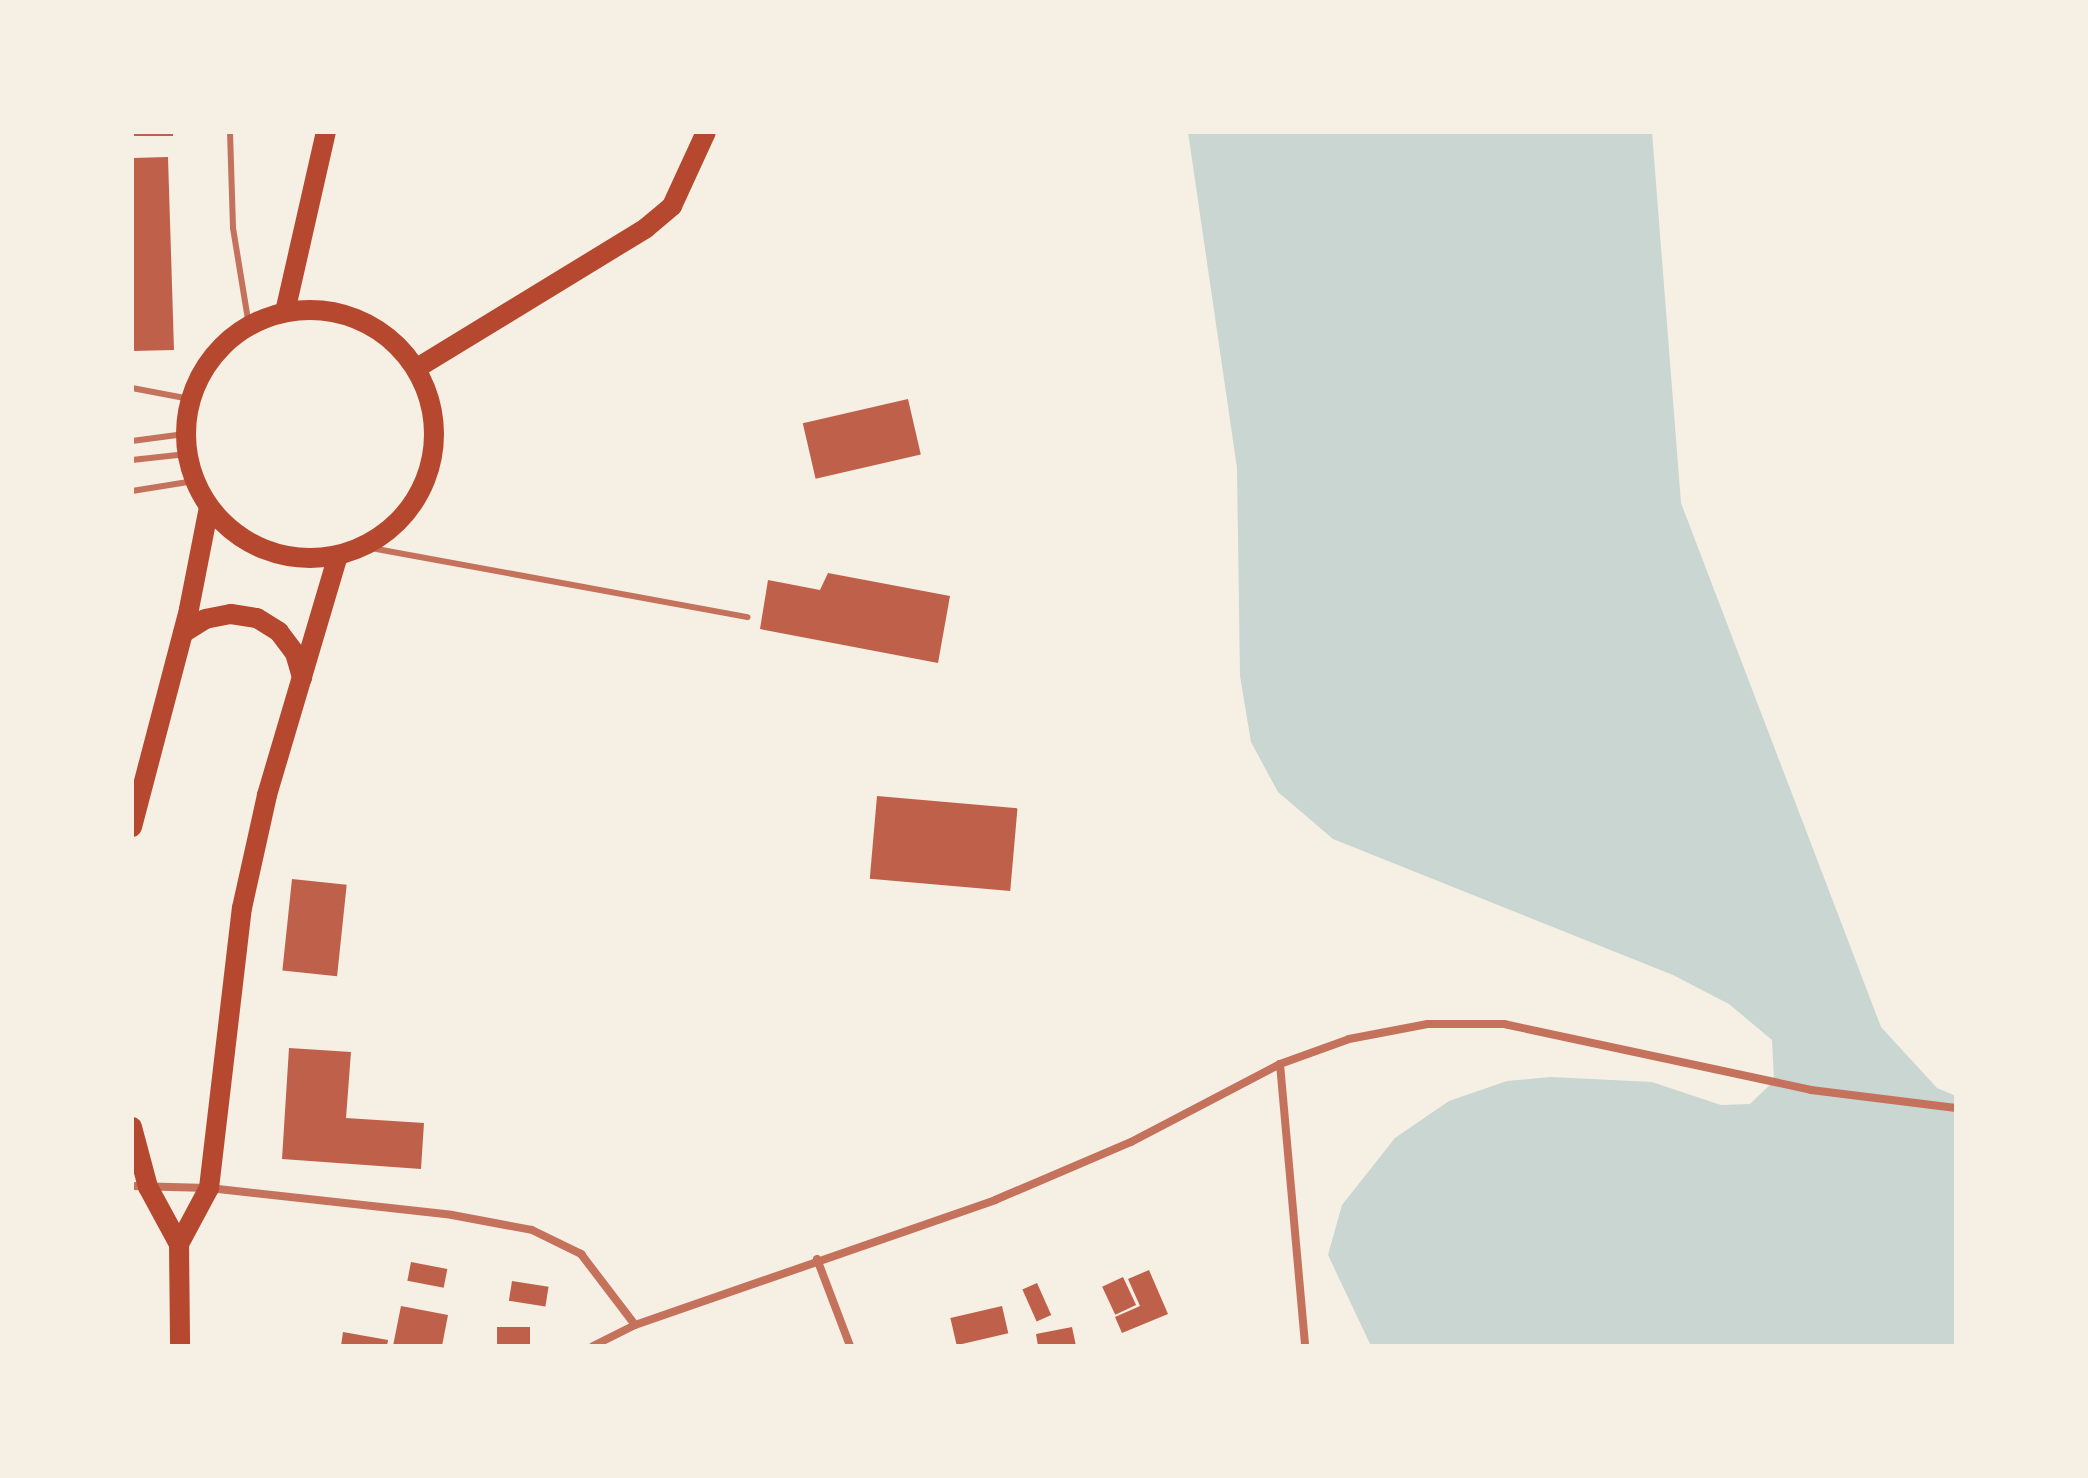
<!DOCTYPE html>
<html>
<head>
<meta charset="utf-8">
<style>
	body { margin:0 }
	#map { position:relative; width:2088px; height:1478px; overflow:hidden; background:#f6efe4; font-family:"Zilla Slab",serif }
	div>[style] { position:absolute }
	.water>* { inset:0; background:#c9d6d2 }
	.building>* { inset:0; background:#bf614a; transform-origin:0 0 }
	.service>* { height:6px; margin:-3px; padding:0 3px; transform-origin:3px; border-radius:3px; background:#c5725c }
	.minor>* { height:8px; margin:-4px; padding:0 4px; transform-origin:4px; border-radius:4px; background:#c5725c }
	.primary>* { height:20px; margin:-10px; padding:0 10px; transform-origin:10px; border-radius:10px; background:#b5482f }
	.primary>.ring { margin:-10px; padding:0; box-sizing:content-box; background:none; border:20px solid #b5482f; border-radius:50% }
	span { translate:-50% -50%; white-space:nowrap; text-align:center; line-height:1.15; -webkit-text-stroke:7px #f6efe4; paint-order:stroke }
	.frame { position:absolute; inset:0; border:134px solid #f6efe4; pointer-events:none }
</style>
</head>
<body>
<div id="map">
	<div class="water">
		<div style="clip-path:polygon(1188px 132px,1652px 132px,1681px 503px,1881px 1027px,1937px 1088px,1956px 1096px,1956px 1346px,1371px 1346px,1328px 1255px,1342px 1205px,1395px 1138px,1449px 1101px,1507px 1081px,1551px 1077px,1652px 1082px,1721px 1105px,1750px 1104px,1774px 1081px,1772px 1040px,1729px 1004px,1673px 975px,1333px 839px,1278px 792px,1251px 742px,1240px 676px,1237px 468px)"></div>
	</div>
	<div class="building">
		<div style="left:132px;top:132px;width:41px;height:4px"></div>
		<div style="clip-path:polygon(168px 157px,174px 350px,132px 351px,132px 158px)"></div>
		<div style="left:908px;top:399px;width:57px;height:108px;rotate:77deg"></div>
		<div style="clip-path:polygon(828px 573px,950px 596px,938px 663px,760px 629px,768px 580px,820px 590px)"></div>
		<div style="left:877px;top:796px;width:141px;height:83px;rotate:5deg"></div>
		<div style="left:292px;top:879px;width:55px;height:92px;rotate:6deg"></div>
		<div style="clip-path:polygon(289px 1048px,351px 1052px,346px 1118px,424px 1123px,421px 1169px,282px 1159px)"></div>
		<div style="left:411px;top:1262px;width:37px;height:19px;rotate:11deg"></div>
		<div style="clip-path:polygon(1149px 1270px,1168px 1314px,1122px 1333px,1115px 1317px,1140px 1306px,1128px 1279px)"></div>
		<div style="left:1123px;top:1277px;width:31px;height:23px;rotate:65deg"></div>
		<div style="left:512px;top:1281px;width:37px;height:20px;rotate:9deg"></div>
		<div style="left:1037px;top:1283px;width:35px;height:16px;rotate:66deg"></div>
		<div style="clip-path:polygon(401px 1306px,448px 1315px,442px 1346px,393px 1346px)"></div>
		<div style="left:1002px;top:1306px;width:28px;height:53px;rotate:77deg"></div>
		<div style="left:497px;top:1327px;width:33px;height:19px"></div>
		<div style="clip-path:polygon(1072px 1327px,1076px 1346px,1038px 1346px,1036px 1334px)"></div>
		<div style="clip-path:polygon(343px 1332px,388px 1340px,387px 1346px,341px 1346px)"></div>
	</div>
	<div class="service">
		<div style="left:230px;top:132px;width:96px;rotate:88.2deg"></div>
		<div style="left:233px;top:228px;width:99px;rotate:80.7deg"></div>
		<div style="left:132px;top:388px;width:59px;rotate:10.7deg"></div>
		<div style="left:132px;top:441px;width:53px;rotate:-7.5deg"></div>
		<div style="left:132px;top:460px;width:55px;rotate:-6.2deg"></div>
		<div style="left:132px;top:491px;width:63px;rotate:-9.2deg"></div>
		<div style="left:360px;top:546px;width:394px;rotate:10.4deg"></div>
	</div>
	<div class="minor">
		<div style="left:1280px;top:1064px;width:283px;rotate:84.9deg"></div>
		<div style="left:132px;top:1186px;width:77px;rotate:1.5deg"></div>
		<div style="left:209px;top:1188px;width:244px;rotate:6.3deg"></div>
		<div style="left:452px;top:1215px;width:81px;rotate:10.6deg"></div>
		<div style="left:532px;top:1230px;width:55px;rotate:26.1deg"></div>
		<div style="left:581px;top:1254px;width:89px;rotate:52.7deg"></div>
		<div style="left:817px;top:1259px;width:93px;rotate:69.2deg"></div>
		<div style="left:593px;top:1346px;width:47px;rotate:-26.6deg"></div>
		<div style="left:635px;top:1325px;width:381px;rotate:-19.1deg"></div>
		<div style="left:995px;top:1200px;width:148px;rotate:-23.1deg"></div>
		<div style="left:1131px;top:1142px;width:168px;rotate:-27.6deg"></div>
		<div style="left:1280px;top:1064px;width:73px;rotate:-19.9deg"></div>
		<div style="left:1349px;top:1039px;width:80px;rotate:-10.8deg"></div>
		<div style="left:1428px;top:1024px;width:76px"></div>
		<div style="left:1504px;top:1024px;width:314px;rotate:12.1deg"></div>
		<div style="left:1811px;top:1090px;width:146px;rotate:7.1deg"></div>
	</div>
	<div class="primary">
		<div class="ring" style="left:186px;top:310px;width:228px;height:228px"></div>
		<div style="left:285px;top:312px;width:185px;rotate:-77.2deg"></div>
		<div style="left:417px;top:368px;width:268px;rotate:-31.4deg"></div>
		<div style="left:646px;top:228px;width:34px;rotate:-40deg"></div>
		<div style="left:672px;top:206px;width:81px;rotate:-65.3deg"></div>
		<div style="left:183px;top:633px;width:26px;rotate:-32deg"></div>
		<div style="left:205px;top:619px;width:26px;rotate:-11deg"></div>
		<div style="left:231px;top:614px;width:26px;rotate:9deg"></div>
		<div style="left:257px;top:618px;width:26px;rotate:32deg"></div>
		<div style="left:279px;top:632px;width:26px;rotate:53deg"></div>
		<div style="left:295px;top:653px;width:26px;rotate:74deg"></div>
		<div style="left:132px;top:827px;width:225px;rotate:-75.3deg"></div>
		<div style="left:189px;top:609px;width:104px;rotate:-78.9deg"></div>
		<div style="left:132px;top:1127px;width:62px;rotate:75.1deg"></div>
		<div style="left:148px;top:1187px;width:65px;rotate:61.5deg"></div>
		<div style="left:179px;top:1244px;width:102px;rotate:89.4deg"></div>
		<div style="left:179px;top:1244px;width:64px;rotate:-61.8deg"></div>
		<div style="left:209px;top:1188px;width:282px;rotate:-83.3deg"></div>
		<div style="left:242px;top:908px;width:116px;rotate:-77.5deg"></div>
		<div style="left:267px;top:795px;width:249px;rotate:-73.5deg"></div>
	</div>
	<div class="frame"></div>
</div>
</body>
</html>
